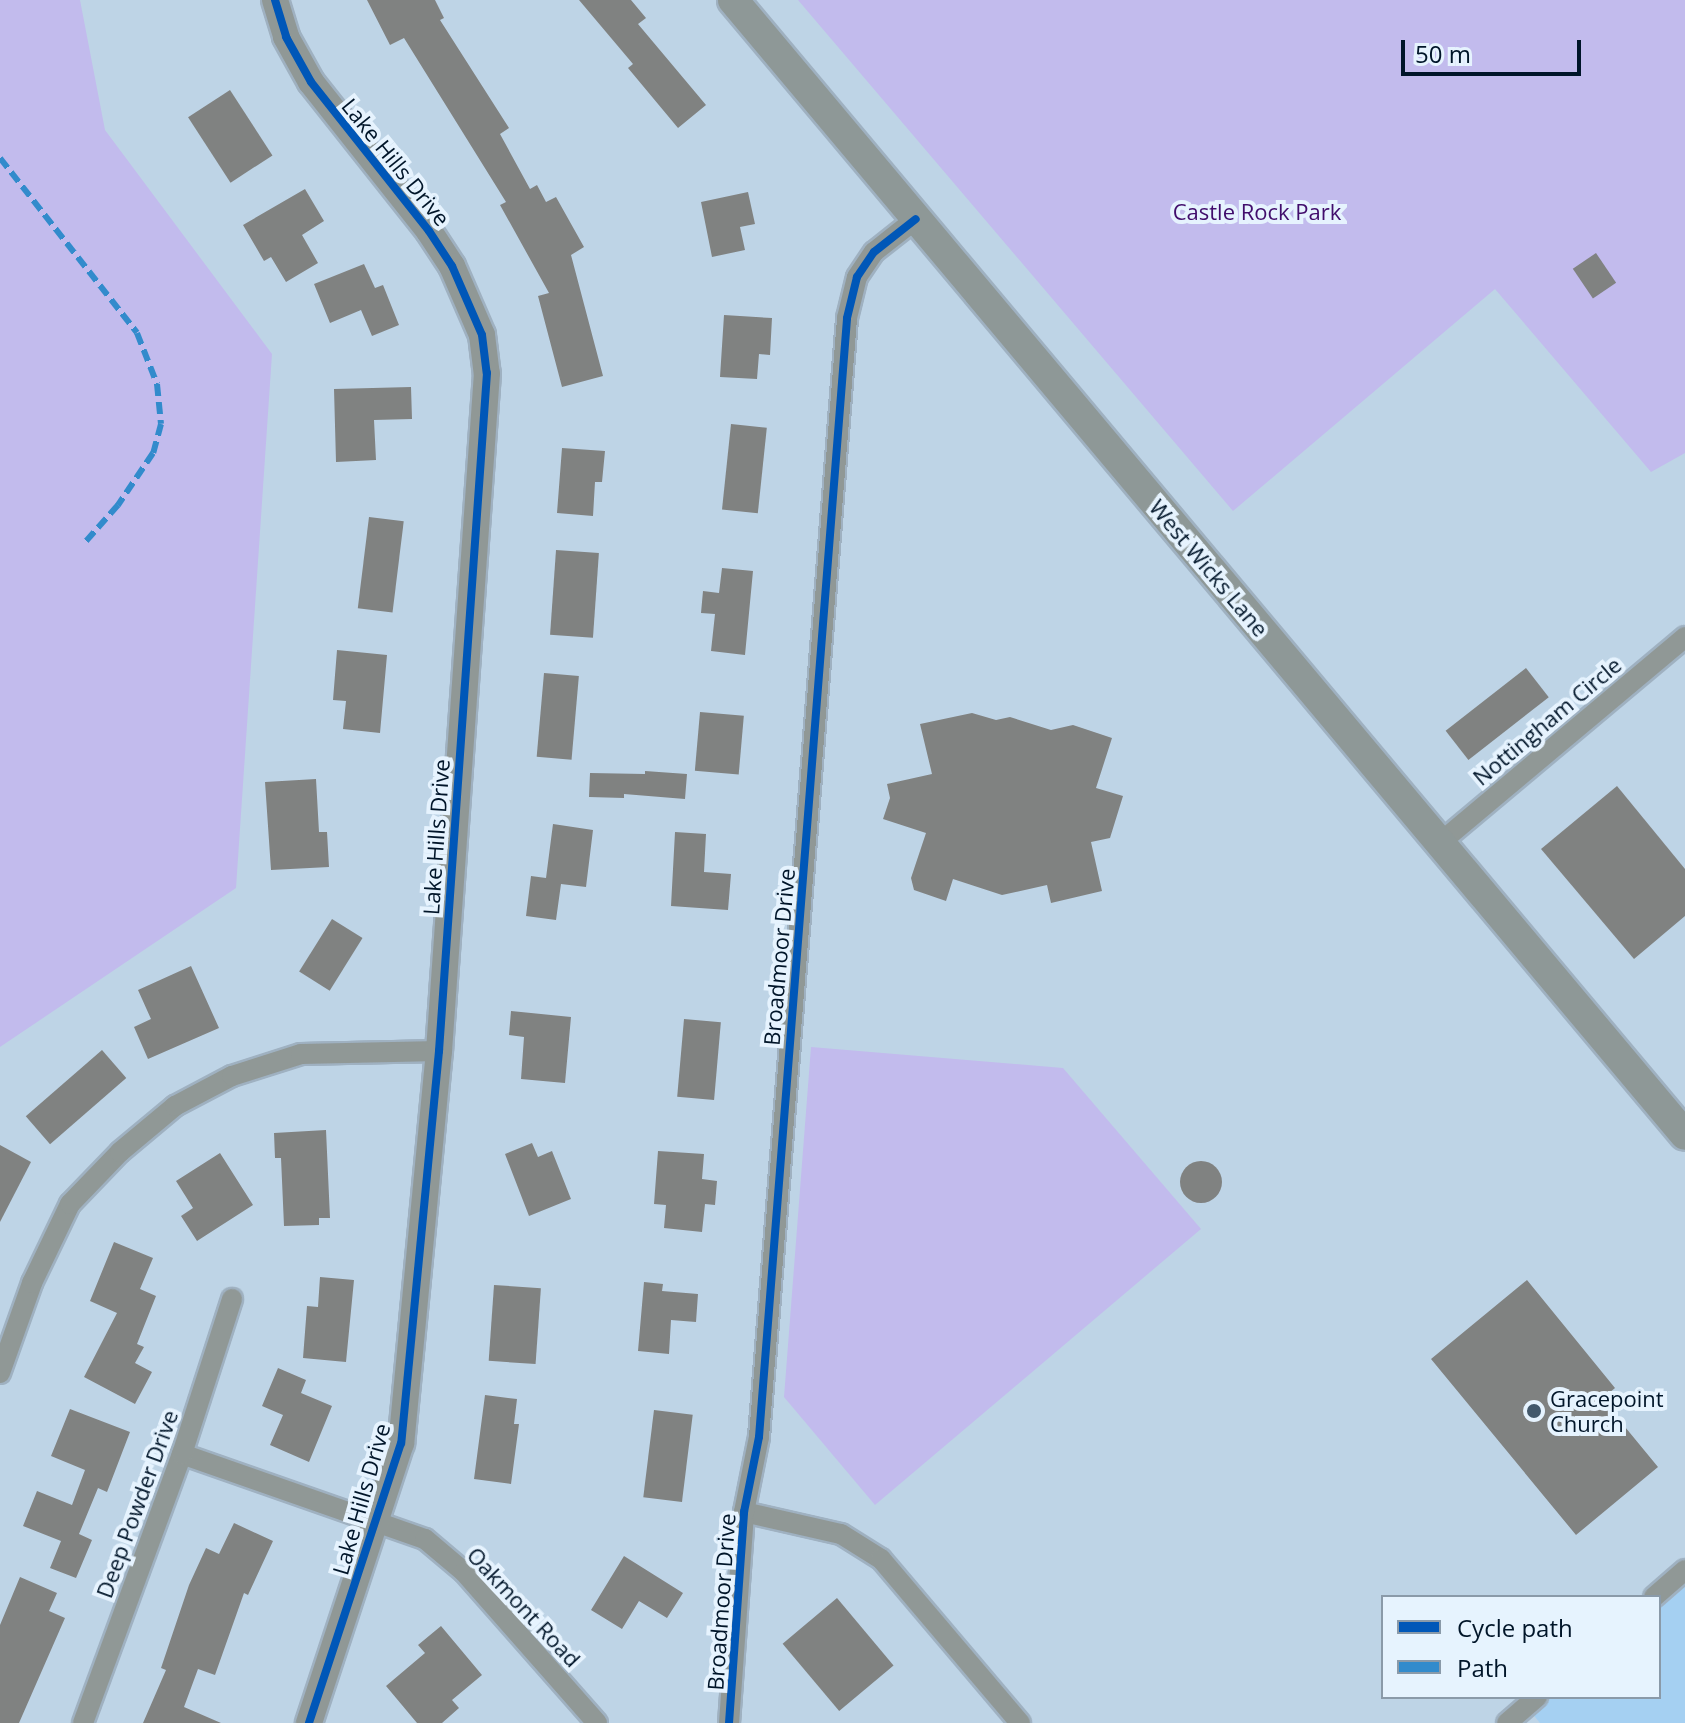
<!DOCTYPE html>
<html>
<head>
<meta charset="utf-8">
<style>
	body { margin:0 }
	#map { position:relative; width:1685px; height:1723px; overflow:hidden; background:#bed4e6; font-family:"Open Sans",sans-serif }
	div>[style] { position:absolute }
	.built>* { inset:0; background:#a5d0f2 }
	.green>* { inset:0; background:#c2bbed }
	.building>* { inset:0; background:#808281; transform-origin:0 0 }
	.round { border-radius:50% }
	.roads { filter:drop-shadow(2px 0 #9fb1c1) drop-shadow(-2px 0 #9fb1c1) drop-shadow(0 2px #9fb1c1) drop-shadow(0 -2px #9fb1c1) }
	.minor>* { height:20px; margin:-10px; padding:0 10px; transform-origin:10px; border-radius:10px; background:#909896 }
	.tertiary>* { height:26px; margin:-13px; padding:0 13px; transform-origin:13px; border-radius:13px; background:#909896 }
	.secondary>* { height:30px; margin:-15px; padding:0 15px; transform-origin:15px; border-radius:15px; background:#8e9897 }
	.quiet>* { height:6px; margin-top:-3px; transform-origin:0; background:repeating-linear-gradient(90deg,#328bcc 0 12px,transparent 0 18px) }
	.cycleway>* { height:8px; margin:-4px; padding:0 4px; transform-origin:4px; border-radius:4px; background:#0057b8 }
	.dots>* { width:22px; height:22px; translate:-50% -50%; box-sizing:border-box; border:4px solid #e6f3fe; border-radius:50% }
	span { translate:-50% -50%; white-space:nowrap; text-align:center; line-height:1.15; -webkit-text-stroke:8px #e6f3fe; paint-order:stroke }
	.street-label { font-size:22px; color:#001529 }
	.park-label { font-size:22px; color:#410d6c }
	.poi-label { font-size:22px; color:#001529 }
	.left { translate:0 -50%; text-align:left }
	.legend { position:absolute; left:1381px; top:1595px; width:280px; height:104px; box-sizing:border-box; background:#e6f3fe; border:2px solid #8a9aa9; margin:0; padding:10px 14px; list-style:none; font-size:24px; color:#001529 }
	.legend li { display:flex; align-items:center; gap:16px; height:40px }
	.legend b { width:40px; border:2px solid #8a9aa9 }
	.scale { position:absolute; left:1401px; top:40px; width:180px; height:36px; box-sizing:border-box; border:4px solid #001529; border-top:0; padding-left:10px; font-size:24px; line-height:28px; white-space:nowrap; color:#001529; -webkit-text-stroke:6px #e6f3fe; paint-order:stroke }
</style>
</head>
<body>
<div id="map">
	<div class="built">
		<div style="clip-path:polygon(1685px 1570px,1685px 1723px,1540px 1723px,1526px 1706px,1537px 1697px,1659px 1697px,1659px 1597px)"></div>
	</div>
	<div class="green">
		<div style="clip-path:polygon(0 0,80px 0,105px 130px,272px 354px,236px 888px,0 1047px)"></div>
		<div style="clip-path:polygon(798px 0,1685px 0,1685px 453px,1651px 472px,1495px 289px,1233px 511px)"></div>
		<div style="clip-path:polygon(811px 1047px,1063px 1068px,1201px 1229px,875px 1505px,784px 1397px)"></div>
	</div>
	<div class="building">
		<div style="clip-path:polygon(367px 0,435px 0,444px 18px,440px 20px,509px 128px,500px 134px,530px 189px,537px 185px,546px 202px,556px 197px,584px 247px,571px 255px,603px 376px,562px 387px,538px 296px,549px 293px,500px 205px,506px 202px,404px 38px,390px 45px)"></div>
		<div style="clip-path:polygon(579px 0,631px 0,646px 18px,638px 24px,706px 105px,678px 128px,628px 68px,633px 64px)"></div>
		<div style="left:230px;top:90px;width:78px;height:50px;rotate:57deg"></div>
		<div style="clip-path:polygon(305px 189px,324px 221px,302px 235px,318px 263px,286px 282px,271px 257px,264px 261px,243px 225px)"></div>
		<div style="clip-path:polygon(748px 192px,755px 224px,740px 227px,745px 250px,712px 257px,701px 202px)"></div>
		<div style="left:1596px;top:253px;width:36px;height:28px;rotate:56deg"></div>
		<div style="clip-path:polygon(364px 264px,375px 288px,383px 285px,399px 325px,372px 336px,361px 310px,330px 323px,314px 284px)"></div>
		<div style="clip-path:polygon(724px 315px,772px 318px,770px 355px,759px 354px,757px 379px,720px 377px)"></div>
		<div style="clip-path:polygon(411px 387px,412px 419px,374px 420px,376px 460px,336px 462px,334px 389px)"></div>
		<div style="left:731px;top:424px;width:36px;height:86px;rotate:6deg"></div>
		<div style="clip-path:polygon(562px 448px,605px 451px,602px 482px,595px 482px,593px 516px,557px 513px)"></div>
		<div style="left:369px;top:517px;width:35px;height:92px;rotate:7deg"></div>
		<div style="left:556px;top:550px;width:43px;height:85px;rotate:4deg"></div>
		<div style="clip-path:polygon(722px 568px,753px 571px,745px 655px,711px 651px,715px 614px,701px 613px,703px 591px,719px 593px)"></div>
		<div style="clip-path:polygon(337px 650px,387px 655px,380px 733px,343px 729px,346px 701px,333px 700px)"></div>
		<div style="left:1526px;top:668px;width:37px;height:102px;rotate:52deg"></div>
		<div style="left:544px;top:673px;width:35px;height:84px;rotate:5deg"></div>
		<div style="left:700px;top:712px;width:44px;height:59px;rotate:5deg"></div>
		<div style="clip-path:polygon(972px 713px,996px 720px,1010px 717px,1051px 730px,1073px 725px,1112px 738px,1096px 788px,1123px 796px,1110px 838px,1091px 842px,1102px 891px,1051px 903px,1047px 885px,1002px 895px,953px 879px,946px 901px,914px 890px,911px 878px,926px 833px,883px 819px,890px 798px,887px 784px,932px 774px,920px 724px)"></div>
		<div style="clip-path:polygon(645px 771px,687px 774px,685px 799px,624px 794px,624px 798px,589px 797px,590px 773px,645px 774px)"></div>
		<div style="clip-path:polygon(316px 779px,319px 832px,327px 832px,329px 867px,271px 870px,265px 782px)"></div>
		<div style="clip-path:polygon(1617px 786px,1685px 869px,1685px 916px,1634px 959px,1541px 849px)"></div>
		<div style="clip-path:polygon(553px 824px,593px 830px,586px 887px,561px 884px,556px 920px,526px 916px,531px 876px,546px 878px)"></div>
		<div style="clip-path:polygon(675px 832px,706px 834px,704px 872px,731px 874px,728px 910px,671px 906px)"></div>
		<div style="left:332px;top:919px;width:36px;height:62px;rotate:32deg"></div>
		<div style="clip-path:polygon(191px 966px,219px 1028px,148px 1059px,134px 1027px,151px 1019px,138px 990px)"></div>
		<div style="clip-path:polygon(511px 1011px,571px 1017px,565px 1083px,521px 1079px,524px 1037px,509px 1035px)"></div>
		<div style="left:684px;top:1019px;width:37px;height:78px;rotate:5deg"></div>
		<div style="left:102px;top:1050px;width:37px;height:101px;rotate:49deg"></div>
		<div style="clip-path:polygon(326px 1130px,330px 1218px,319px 1218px,319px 1225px,284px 1226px,281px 1158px,275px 1158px,274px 1133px)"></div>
		<div style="clip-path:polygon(532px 1143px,538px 1157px,552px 1151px,571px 1199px,529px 1216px,505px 1154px)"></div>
		<div style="clip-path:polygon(0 1145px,31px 1162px,0 1222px)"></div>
		<div style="clip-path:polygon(658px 1151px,704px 1154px,702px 1179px,717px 1181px,715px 1205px,705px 1204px,702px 1232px,664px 1228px,666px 1205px,654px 1204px)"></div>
		<div style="clip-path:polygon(220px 1153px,253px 1205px,197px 1241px,181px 1216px,193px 1208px,176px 1181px)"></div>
		<div class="round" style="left:1180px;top:1161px;width:42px;height:42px"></div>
		<div style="clip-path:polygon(114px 1242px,153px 1258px,140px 1289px,156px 1296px,137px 1344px,144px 1347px,135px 1363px,152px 1372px,135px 1404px,84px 1377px,117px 1313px,90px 1301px)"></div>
		<div style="clip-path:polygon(320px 1277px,354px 1280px,346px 1362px,303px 1358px,307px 1306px,318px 1307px)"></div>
		<div style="clip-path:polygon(1527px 1280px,1615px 1388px,1602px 1399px,1658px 1467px,1576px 1535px,1431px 1359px)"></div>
		<div style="clip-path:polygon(644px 1282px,663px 1284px,662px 1291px,698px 1294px,696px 1322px,671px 1320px,669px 1354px,638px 1351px)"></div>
		<div style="left:494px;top:1285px;width:47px;height:76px;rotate:4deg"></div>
		<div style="clip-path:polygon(278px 1368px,306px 1380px,301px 1393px,332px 1406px,309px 1462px,270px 1445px,283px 1415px,262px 1406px)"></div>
		<div style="clip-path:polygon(485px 1395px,517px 1399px,514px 1424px,519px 1424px,511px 1484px,474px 1479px)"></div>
		<div style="clip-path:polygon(70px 1409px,130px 1432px,107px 1492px,98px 1488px,79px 1534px,92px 1540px,76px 1578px,50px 1568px,61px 1541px,23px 1526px,37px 1491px,72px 1505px,85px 1470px,51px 1456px)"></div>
		<div style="left:654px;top:1410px;width:39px;height:88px;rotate:7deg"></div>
		<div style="clip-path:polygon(234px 1523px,273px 1541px,248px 1595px,244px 1593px,215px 1675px,198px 1669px,184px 1707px,221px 1723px,143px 1723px,166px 1670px,161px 1668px,189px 1585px,206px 1548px,219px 1554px)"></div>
		<div style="clip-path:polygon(624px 1556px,683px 1593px,667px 1618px,639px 1601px,622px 1629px,591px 1610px)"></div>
		<div style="clip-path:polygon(20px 1577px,57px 1593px,49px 1611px,65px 1618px,19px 1723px,0 1723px,0 1625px)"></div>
		<div style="left:837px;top:1598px;width:88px;height:71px;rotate:50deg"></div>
		<div style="clip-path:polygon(441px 1626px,482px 1675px,452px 1700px,459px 1708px,442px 1723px,417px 1723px,386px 1686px,425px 1653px,418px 1645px)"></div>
	</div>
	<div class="roads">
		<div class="minor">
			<div style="left:1441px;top:842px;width:319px;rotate:-40deg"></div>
			<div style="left:0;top:1373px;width:96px;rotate:-70.4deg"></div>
			<div style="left:32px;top:1283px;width:88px;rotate:-64.3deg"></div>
			<div style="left:70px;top:1204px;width:72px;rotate:-46.1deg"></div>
			<div style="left:120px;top:1152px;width:72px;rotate:-39.9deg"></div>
			<div style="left:175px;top:1106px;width:64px;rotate:-27.8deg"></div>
			<div style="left:232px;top:1076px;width:72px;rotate:-17.7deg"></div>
			<div style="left:301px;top:1054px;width:138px;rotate:-1.2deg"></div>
			<div style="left:182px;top:1454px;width:257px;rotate:19.3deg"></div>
			<div style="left:425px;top:1539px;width:51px;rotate:40.2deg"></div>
			<div style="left:464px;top:1572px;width:201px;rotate:48.6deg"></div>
			<div style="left:744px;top:1512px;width:99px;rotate:12.8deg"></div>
			<div style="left:841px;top:1534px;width:47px;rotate:32deg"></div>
			<div style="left:881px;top:1559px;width:215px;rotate:49.7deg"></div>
			<div style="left:1654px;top:1597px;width:41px;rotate:-41.1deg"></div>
			<div style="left:83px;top:1723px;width:287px;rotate:-69.8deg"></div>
			<div style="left:182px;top:1454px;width:163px;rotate:-72.1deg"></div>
			<div style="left:729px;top:1723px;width:212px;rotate:-85.9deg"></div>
			<div style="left:744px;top:1512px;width:76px;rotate:-78.7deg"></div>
			<div style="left:759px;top:1437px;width:1122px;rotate:-85.5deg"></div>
			<div style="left:847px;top:318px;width:42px;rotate:-76.3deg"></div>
			<div style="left:857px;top:277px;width:30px;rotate:-56deg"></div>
			<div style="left:874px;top:252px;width:53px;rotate:-38.2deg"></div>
			<div style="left:1507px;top:1723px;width:40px;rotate:-41deg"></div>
		</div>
		<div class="tertiary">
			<div style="left:275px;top:0;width:39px;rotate:73deg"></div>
			<div style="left:286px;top:37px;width:51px;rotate:60.9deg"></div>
			<div style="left:311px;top:82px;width:190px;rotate:51.6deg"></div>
			<div style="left:429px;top:231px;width:42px;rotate:56.7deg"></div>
			<div style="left:452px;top:266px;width:75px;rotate:66.5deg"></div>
			<div style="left:482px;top:335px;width:38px;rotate:83deg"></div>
			<div style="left:487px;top:373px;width:680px;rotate:94.05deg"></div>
			<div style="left:439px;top:1051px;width:394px;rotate:95.5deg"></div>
			<div style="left:401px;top:1443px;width:295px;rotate:108.2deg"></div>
		</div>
		<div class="secondary">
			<div style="left:733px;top:0;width:1481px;rotate:50.01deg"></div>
		</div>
	</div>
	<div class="quiet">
		<div style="left:0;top:158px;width:222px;rotate:51.9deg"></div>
		<div style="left:137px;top:333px;width:55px;rotate:68.6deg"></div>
		<div style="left:157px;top:384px;width:40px;rotate:84.3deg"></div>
		<div style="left:161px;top:424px;width:30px;rotate:105deg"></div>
		<div style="left:153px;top:453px;width:63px;rotate:123.9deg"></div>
		<div style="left:118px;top:505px;width:48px;rotate:131.6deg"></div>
	</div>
	<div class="cycleway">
		<div style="left:275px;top:0;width:39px;rotate:73deg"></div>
		<div style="left:286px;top:37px;width:51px;rotate:60.9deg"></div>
		<div style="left:311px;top:82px;width:190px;rotate:51.6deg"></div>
		<div style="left:429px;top:231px;width:42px;rotate:56.7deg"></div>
		<div style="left:452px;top:266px;width:75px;rotate:66.5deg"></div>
		<div style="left:482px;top:335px;width:38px;rotate:83deg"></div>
		<div style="left:487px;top:373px;width:680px;rotate:94.05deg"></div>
		<div style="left:439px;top:1051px;width:394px;rotate:95.5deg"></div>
		<div style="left:401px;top:1443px;width:295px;rotate:108.2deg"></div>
		<div style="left:729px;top:1723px;width:212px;rotate:-85.9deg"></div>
		<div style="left:744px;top:1512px;width:76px;rotate:-78.7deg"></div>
		<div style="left:759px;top:1437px;width:1122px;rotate:-85.5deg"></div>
		<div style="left:847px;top:318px;width:42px;rotate:-76.3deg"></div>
		<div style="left:857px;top:277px;width:30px;rotate:-56deg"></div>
		<div style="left:874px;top:252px;width:53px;rotate:-38.2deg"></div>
	</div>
	<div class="dots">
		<div style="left:1534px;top:1411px;background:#42586b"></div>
	</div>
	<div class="street-label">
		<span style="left:396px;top:162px;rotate:51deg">Lake Hills Drive</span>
		<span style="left:1209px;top:568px;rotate:50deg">West Wicks Lane</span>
		<span style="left:1547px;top:721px;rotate:-40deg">Nottingham Circle</span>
		<span style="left:436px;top:837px;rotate:-86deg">Lake Hills Drive</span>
		<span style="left:779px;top:957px;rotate:-85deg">Broadmoor Drive</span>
		<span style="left:361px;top:1499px;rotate:-74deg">Lake Hills Drive</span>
		<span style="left:137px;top:1504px;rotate:-70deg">Deep Powder Drive</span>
		<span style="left:721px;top:1602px;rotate:-86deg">Broadmoor Drive</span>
		<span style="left:524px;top:1607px;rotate:47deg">Oakmont Road</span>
	</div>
	<div class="park-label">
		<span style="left:1257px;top:212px">Castle Rock Park</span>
	</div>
	<div class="poi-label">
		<span class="left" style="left:1550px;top:1411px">Gracepoint<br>Church</span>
	</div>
	<ul class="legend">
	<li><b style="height:10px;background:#0057b8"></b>Cycle path</li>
	<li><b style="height:10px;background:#328bcc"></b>Path</li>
	</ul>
	<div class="scale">50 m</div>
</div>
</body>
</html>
